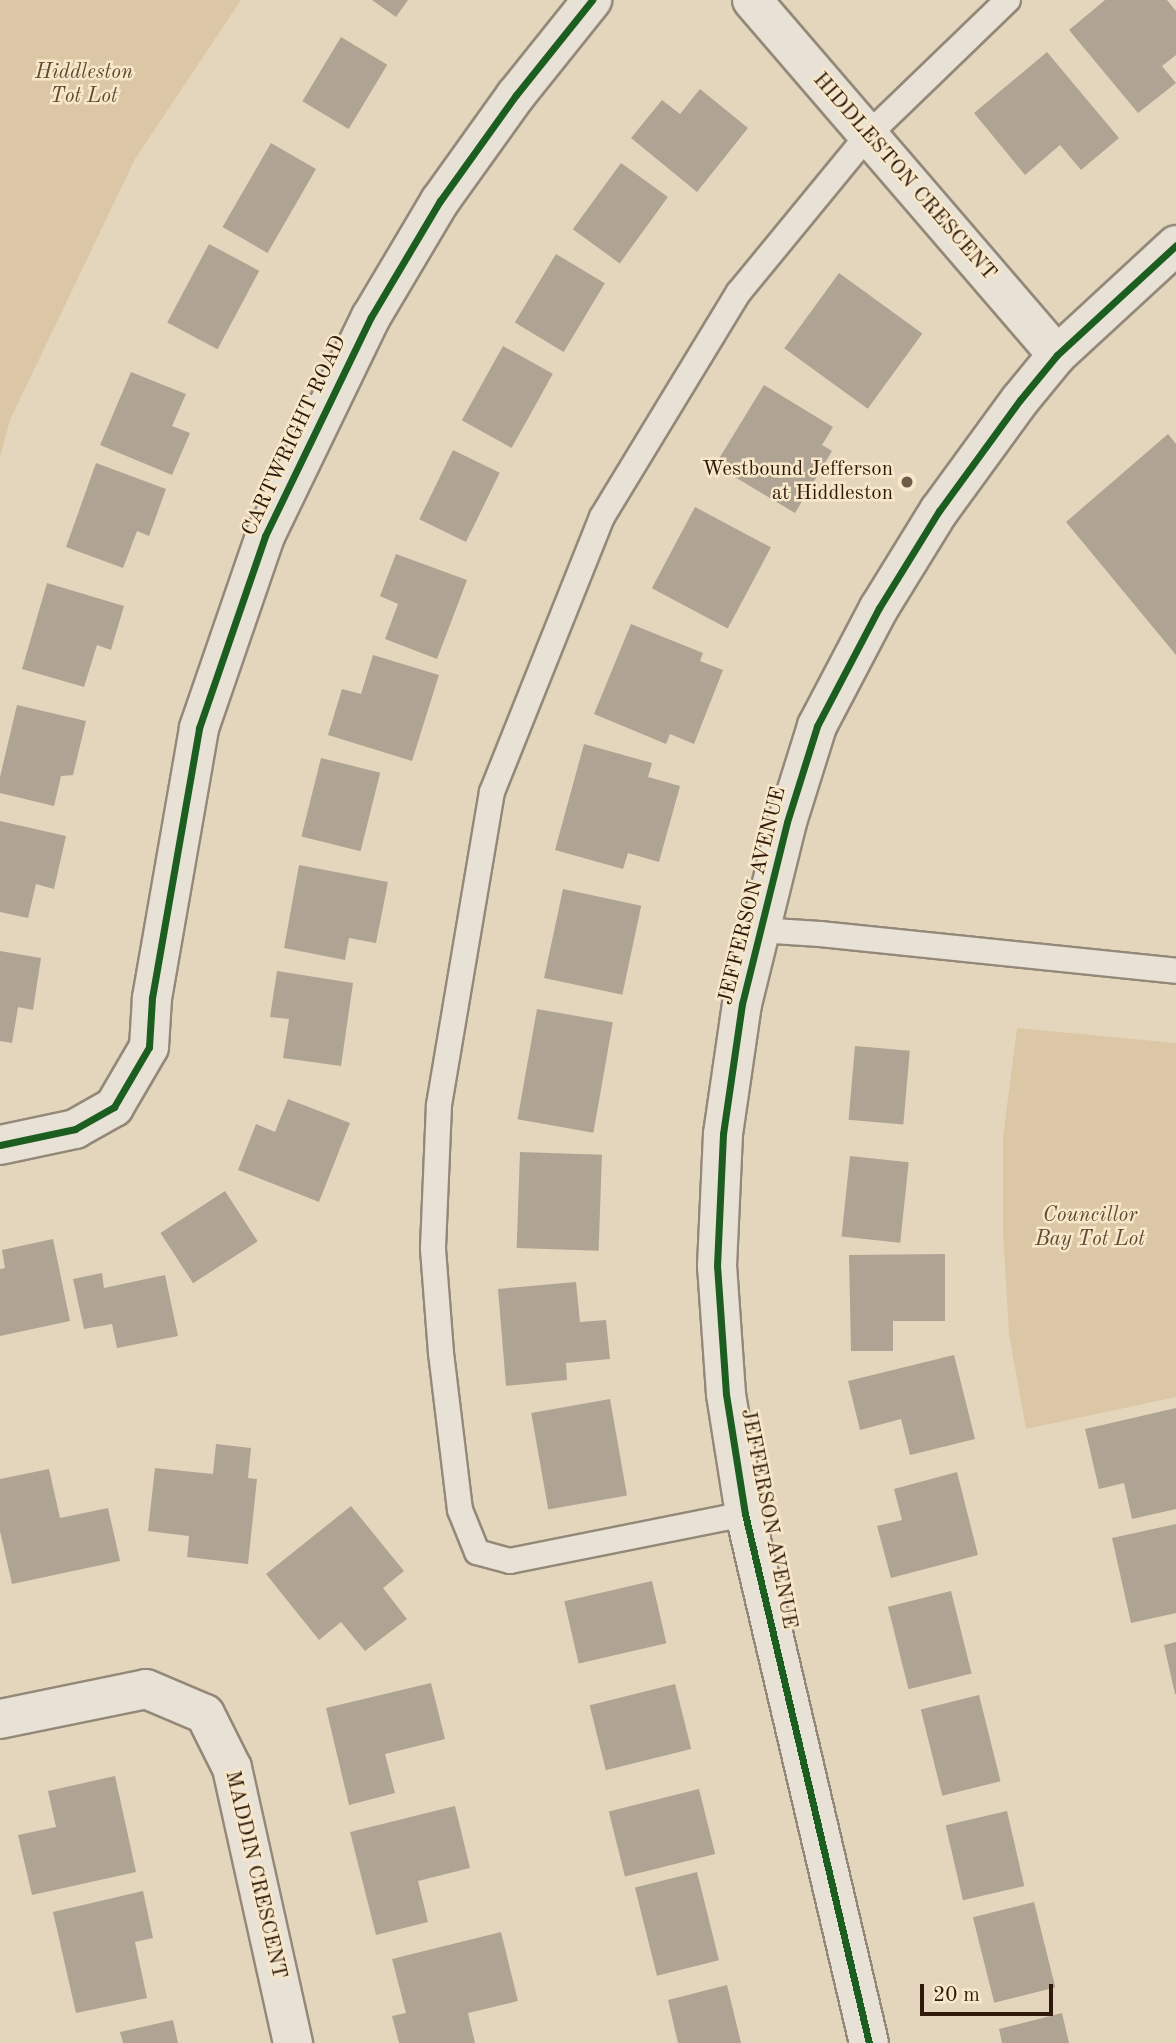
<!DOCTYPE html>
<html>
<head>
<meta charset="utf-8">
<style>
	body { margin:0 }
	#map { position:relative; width:1176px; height:2043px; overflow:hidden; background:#e4d6bd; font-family:"Old Standard TT",serif }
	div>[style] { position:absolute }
	.green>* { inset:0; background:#dbc7a5 }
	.building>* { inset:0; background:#afa493; transform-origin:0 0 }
	.roads { filter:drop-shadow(2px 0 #948979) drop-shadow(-2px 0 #948979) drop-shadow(0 2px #948979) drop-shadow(0 -2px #948979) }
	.lane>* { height:24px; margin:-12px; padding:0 12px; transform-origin:12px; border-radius:12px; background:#e8e1d5 }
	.street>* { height:38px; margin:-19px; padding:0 19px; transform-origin:19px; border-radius:19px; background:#e8e1d5 }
	.secondary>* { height:38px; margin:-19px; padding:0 19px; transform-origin:19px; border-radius:19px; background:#e8e1d5 }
	.cycleway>* { height:7px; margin:-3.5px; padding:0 3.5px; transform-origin:3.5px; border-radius:3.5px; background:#1b5e20 }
	.dots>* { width:19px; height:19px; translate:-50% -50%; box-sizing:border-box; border:4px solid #f8e8ca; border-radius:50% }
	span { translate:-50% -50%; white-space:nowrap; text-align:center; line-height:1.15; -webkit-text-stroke:5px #f8e8ca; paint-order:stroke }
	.park-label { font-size:21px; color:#604933; font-style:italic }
	.street-label { font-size:21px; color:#2f190b }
	.poi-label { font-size:21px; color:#2f190b }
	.right { translate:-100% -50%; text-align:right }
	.scale { position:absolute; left:920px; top:1984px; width:133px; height:32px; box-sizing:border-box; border:4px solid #2f190b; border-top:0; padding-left:9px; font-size:21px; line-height:24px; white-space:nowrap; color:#2f190b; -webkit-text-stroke:5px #f8e8ca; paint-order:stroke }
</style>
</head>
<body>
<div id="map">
	<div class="green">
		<div style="clip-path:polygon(0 0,241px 0,135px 159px,10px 420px,0 457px)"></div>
		<div style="clip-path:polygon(1017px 1028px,1176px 1043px,1176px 1397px,1026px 1429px,1009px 1334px,1003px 1232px,1003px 1137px)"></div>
	</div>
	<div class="building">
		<div style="clip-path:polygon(372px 0,408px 0,396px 17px)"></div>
		<div style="clip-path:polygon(1105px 0,1167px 0,1176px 11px,1176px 55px,1162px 66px,1176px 83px,1138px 113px,1069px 30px)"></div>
		<div style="left:341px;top:37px;width:54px;height:75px;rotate:31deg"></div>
		<div style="clip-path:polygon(1047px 52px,1119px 138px,1081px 170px,1060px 145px,1025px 175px,974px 113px)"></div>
		<div style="clip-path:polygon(700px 89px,748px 128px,697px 192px,631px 138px,662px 100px,680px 114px)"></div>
		<div style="left:271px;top:143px;width:52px;height:97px;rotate:30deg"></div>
		<div style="left:621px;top:163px;width:58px;height:82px;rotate:36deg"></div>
		<div style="left:209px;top:244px;width:57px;height:89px;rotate:28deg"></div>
		<div style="left:556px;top:254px;width:57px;height:80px;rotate:31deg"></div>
		<div style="left:839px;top:273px;width:103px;height:93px;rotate:36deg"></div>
		<div style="left:503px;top:346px;width:57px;height:85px;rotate:29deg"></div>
		<div style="clip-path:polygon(131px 372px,186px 394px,172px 426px,190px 433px,172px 475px,100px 445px)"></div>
		<div style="clip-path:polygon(764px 385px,833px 427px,822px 445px,832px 451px,795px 513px,715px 465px)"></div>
		<div style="clip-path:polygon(1168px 434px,1176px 444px,1176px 655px,1066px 522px)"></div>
		<div style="left:453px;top:450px;width:52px;height:77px;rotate:26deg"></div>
		<div style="clip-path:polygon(96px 463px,166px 489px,149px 536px,137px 531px,123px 568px,66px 547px)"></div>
		<div style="left:695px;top:507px;width:86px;height:92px;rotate:28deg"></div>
		<div style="clip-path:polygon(396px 554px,467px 580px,437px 659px,385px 639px,398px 604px,380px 596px)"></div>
		<div style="clip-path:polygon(47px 583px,124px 606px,111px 650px,97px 645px,84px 687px,22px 669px)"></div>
		<div style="clip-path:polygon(631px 624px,703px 653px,700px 661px,723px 670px,694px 744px,670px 734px,666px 744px,594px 714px)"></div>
		<div style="clip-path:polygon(373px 655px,439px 675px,412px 761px,328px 735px,342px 689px,361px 694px)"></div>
		<div style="clip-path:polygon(17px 705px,86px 721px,73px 775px,61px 776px,54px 806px,0 793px,0 777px)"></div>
		<div style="clip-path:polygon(584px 744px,652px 763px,648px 777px,680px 786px,659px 862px,628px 853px,623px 869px,555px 850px)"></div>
		<div style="left:321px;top:758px;width:61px;height:81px;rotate:14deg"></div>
		<div style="clip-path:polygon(0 821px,66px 836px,54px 889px,36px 884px,28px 918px,0 912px)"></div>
		<div style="clip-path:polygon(299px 865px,388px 882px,376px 943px,349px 938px,345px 960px,284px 948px)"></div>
		<div style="left:563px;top:889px;width:80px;height:91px;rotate:12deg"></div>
		<div style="clip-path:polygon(0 951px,41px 958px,33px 1010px,18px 1007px,12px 1043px,0 1041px)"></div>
		<div style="clip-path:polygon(277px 971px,353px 983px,341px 1066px,283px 1058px,289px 1019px,270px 1017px)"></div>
		<div style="left:537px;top:1009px;width:77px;height:112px;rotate:10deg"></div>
		<div style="left:855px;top:1046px;width:55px;height:74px;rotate:5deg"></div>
		<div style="clip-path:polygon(288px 1099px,350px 1123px,319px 1202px,238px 1170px,256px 1124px,275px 1132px)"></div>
		<div style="left:520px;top:1152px;width:82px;height:96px;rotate:2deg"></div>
		<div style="left:850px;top:1156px;width:59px;height:81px;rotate:6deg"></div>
		<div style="left:225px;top:1191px;width:60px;height:77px;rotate:57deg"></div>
		<div style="clip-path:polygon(53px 1239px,70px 1321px,0 1336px,0 1269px,5px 1268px,2px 1250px)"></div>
		<div style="clip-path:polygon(945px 1254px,945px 1321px,893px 1321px,893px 1351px,851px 1351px,849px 1255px)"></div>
		<div style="clip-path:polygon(102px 1273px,104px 1288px,165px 1275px,178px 1336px,117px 1348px,112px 1324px,84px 1329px,73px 1279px)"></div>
		<div style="clip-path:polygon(576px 1282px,580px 1322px,606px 1320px,610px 1359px,566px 1363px,567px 1380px,506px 1386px,498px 1289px)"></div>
		<div style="clip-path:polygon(954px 1355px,975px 1439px,910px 1455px,901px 1419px,860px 1430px,848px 1381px)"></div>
		<div style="left:610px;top:1399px;width:98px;height:80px;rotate:80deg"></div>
		<div style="clip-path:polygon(1176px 1408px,1176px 1509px,1132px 1519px,1124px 1483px,1099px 1489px,1085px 1429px)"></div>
		<div style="clip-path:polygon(216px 1444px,251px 1448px,248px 1478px,257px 1479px,248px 1564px,187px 1557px,189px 1536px,148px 1531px,155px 1468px,213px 1474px)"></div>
		<div style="clip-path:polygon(49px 1469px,60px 1518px,108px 1508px,120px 1561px,12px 1584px,0 1531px,0 1479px)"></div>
		<div style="clip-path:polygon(957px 1472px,978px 1555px,891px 1578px,877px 1526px,902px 1520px,894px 1489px)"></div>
		<div style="clip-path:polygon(351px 1506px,404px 1571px,383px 1588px,407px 1619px,365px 1651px,341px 1622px,319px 1640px,266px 1574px)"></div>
		<div style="clip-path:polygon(1176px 1524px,1176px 1613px,1131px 1623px,1112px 1538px)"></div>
		<div style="left:652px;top:1581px;width:64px;height:90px;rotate:77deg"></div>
		<div style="left:951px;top:1591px;width:85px;height:65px;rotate:76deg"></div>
		<div style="clip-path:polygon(1176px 1642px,1176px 1694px,1175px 1694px,1164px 1645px)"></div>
		<div style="clip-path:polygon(431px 1683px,445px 1739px,385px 1754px,395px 1793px,349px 1805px,326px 1708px)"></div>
		<div style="left:675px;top:1684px;width:67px;height:88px;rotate:76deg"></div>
		<div style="left:979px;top:1695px;width:89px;height:60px;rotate:76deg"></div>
		<div style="clip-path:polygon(115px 1776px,136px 1872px,32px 1895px,18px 1835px,56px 1827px,48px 1791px)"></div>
		<div style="left:699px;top:1789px;width:67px;height:93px;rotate:76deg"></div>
		<div style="clip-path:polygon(455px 1806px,470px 1868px,418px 1881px,428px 1922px,376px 1935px,350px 1832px)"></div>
		<div style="left:1007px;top:1811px;width:77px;height:63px;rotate:77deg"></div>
		<div style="left:697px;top:1872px;width:91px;height:64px;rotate:76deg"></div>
		<div style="clip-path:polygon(143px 1891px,153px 1938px,135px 1942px,147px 1998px,76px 2013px,53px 1912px)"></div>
		<div style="left:1034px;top:1902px;width:88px;height:63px;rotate:76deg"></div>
		<div style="clip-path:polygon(501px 1932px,518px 2001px,468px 2013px,475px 2043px,399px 2043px,392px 2016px,406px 2013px,392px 1959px)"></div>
		<div style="clip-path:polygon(727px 1985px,741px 2043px,678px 2043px,668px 2000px)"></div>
		<div style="clip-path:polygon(1062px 2013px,1069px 2043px,1002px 2043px,999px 2029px)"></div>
		<div style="clip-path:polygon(173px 2020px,178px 2043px,123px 2043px,120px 2032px)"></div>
	</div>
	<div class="roads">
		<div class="lane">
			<div style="left:758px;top:930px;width:62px;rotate:3.7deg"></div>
			<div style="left:820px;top:934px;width:358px;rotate:5.9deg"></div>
			<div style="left:745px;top:1514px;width:240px;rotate:168.7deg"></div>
			<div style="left:510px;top:1561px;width:34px;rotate:-165deg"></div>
			<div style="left:477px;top:1552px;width:45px;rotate:-112deg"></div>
			<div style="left:460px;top:1510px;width:158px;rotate:-96.9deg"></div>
			<div style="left:441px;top:1353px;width:105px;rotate:-94.4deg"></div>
			<div style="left:433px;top:1248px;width:143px;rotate:-87.6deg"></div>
			<div style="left:439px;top:1105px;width:317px;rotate:-80.4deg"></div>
			<div style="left:492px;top:792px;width:296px;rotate:-68.2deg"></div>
			<div style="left:602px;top:517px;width:263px;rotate:-58.7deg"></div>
			<div style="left:739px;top:292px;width:202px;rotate:-50.6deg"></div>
			<div style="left:867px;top:136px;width:196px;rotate:-44deg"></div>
		</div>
		<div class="street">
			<div style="left:752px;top:0;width:468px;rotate:49.3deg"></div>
			<div style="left:0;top:1145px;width:77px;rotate:-12deg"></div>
			<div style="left:75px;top:1129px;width:45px;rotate:-29.4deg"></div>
			<div style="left:114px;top:1107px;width:69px;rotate:-59.7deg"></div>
			<div style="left:149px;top:1047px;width:49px;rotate:-86.5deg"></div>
			<div style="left:152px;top:998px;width:274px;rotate:-80.1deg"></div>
			<div style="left:199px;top:728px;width:203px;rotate:-71deg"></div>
			<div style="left:265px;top:536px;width:243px;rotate:-64.2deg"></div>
			<div style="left:371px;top:317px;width:135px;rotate:-59.3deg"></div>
			<div style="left:440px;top:201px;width:130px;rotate:-54.4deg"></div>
			<div style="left:516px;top:95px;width:122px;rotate:-51.3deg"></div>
			<div style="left:0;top:1719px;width:149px;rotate:-11.6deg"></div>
			<div style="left:146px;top:1689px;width:64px;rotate:23deg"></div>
			<div style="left:205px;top:1714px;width:60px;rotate:63.4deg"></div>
			<div style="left:232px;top:1768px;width:282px;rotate:77.5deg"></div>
		</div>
		<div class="secondary">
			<div style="left:869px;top:2043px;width:543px;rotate:-103.19deg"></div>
			<div style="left:745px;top:1514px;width:121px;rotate:-99deg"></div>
			<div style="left:726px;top:1394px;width:128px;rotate:-94deg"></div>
			<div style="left:717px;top:1266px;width:132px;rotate:-87.4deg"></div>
			<div style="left:723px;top:1134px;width:131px;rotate:-81.7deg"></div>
			<div style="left:742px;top:1004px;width:187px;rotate:-76.1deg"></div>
			<div style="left:787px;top:822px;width:101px;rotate:-72.6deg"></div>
			<div style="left:817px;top:726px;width:133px;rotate:-62.3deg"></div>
			<div style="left:879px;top:608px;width:114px;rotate:-58.3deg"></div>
			<div style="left:939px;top:511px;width:137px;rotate:-53.9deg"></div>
			<div style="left:1020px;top:400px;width:58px;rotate:-50.6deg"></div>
			<div style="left:1057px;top:355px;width:162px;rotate:-42.7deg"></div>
		</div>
	</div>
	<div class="cycleway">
		<div style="left:0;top:1145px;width:77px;rotate:-12deg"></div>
		<div style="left:75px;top:1129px;width:45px;rotate:-29.4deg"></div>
		<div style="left:114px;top:1107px;width:69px;rotate:-59.7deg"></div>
		<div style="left:149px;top:1047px;width:49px;rotate:-86.5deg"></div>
		<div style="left:152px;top:998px;width:274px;rotate:-80.1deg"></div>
		<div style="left:199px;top:728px;width:203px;rotate:-71deg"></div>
		<div style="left:265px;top:536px;width:243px;rotate:-64.2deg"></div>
		<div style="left:371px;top:317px;width:135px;rotate:-59.3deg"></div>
		<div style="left:440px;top:201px;width:130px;rotate:-54.4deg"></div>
		<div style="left:516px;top:95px;width:122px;rotate:-51.3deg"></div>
		<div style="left:869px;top:2043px;width:543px;rotate:-103.19deg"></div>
		<div style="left:745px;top:1514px;width:121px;rotate:-99deg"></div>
		<div style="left:726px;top:1394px;width:128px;rotate:-94deg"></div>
		<div style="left:717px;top:1266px;width:132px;rotate:-87.4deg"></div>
		<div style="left:723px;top:1134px;width:131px;rotate:-81.7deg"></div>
		<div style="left:742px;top:1004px;width:187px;rotate:-76.1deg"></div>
		<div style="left:787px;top:822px;width:101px;rotate:-72.6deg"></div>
		<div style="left:817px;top:726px;width:133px;rotate:-62.3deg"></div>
		<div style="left:879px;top:608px;width:114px;rotate:-58.3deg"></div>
		<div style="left:939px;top:511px;width:137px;rotate:-53.9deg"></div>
		<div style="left:1020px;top:400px;width:58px;rotate:-50.6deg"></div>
		<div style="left:1057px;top:355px;width:162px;rotate:-42.7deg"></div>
	</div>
	<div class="dots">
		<div style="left:907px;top:482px;background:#6e5b49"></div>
	</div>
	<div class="park-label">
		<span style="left:84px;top:85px">Hiddleston<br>Tot Lot</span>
		<span style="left:1090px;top:1228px">Councillor<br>Bay Tot Lot</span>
	</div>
	<div class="street-label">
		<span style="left:904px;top:177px;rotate:49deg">HIDDLESTON CRESCENT</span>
		<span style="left:295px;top:436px;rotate:-65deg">CARTWRIGHT ROAD</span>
		<span style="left:753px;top:896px;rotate:-76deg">JEFFERSON AVENUE</span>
		<span style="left:768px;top:1519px;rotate:79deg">JEFFERSON AVENUE</span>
		<span style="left:255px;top:1875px;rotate:77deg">MADDIN CRESCENT</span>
	</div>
	<div class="poi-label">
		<span class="right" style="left:893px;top:482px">Westbound Jefferson<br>at Hiddleston</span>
	</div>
	<div class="scale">20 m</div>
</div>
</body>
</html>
